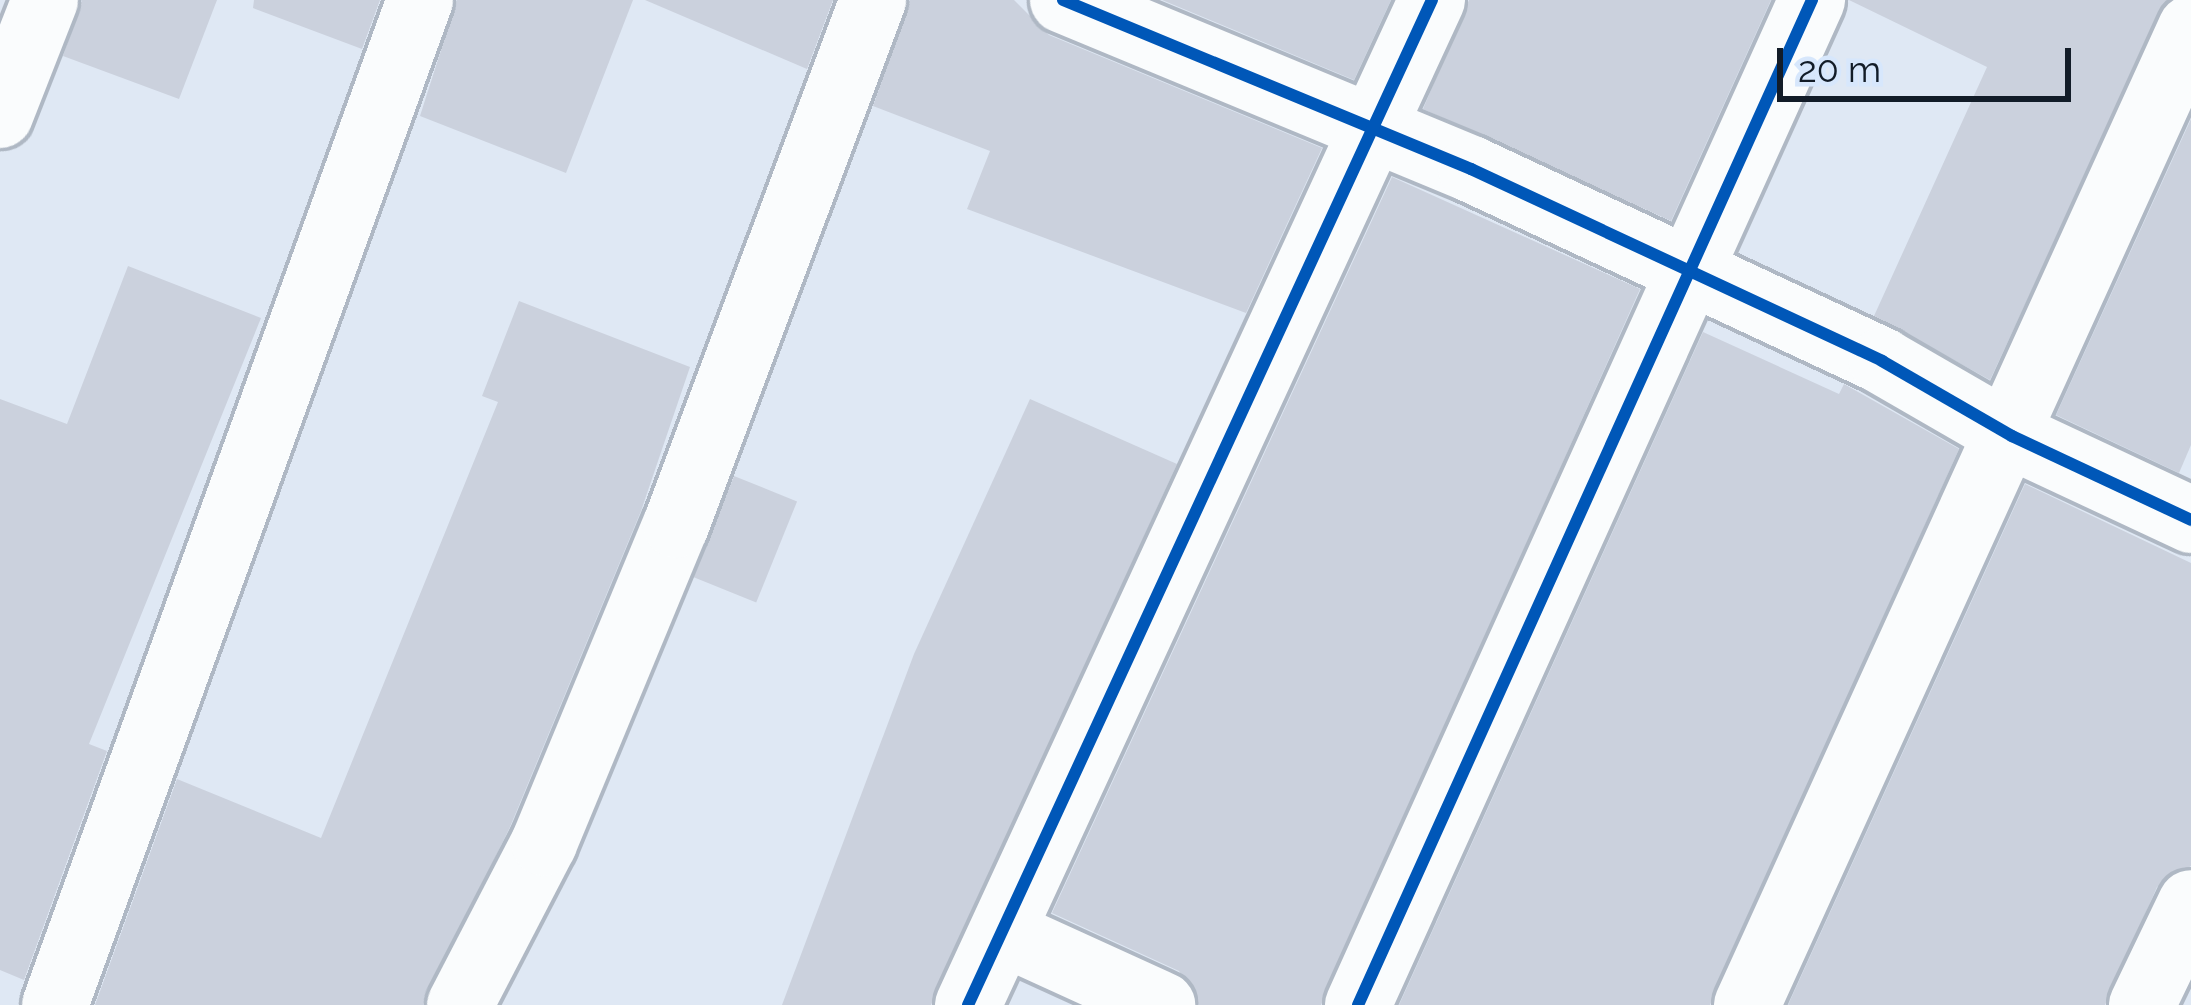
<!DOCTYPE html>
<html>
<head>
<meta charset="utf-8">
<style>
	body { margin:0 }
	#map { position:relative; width:2191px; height:1005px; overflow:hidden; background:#dfe8f4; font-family:Raleway,sans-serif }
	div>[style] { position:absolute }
	.building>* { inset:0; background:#cbd1dd; transform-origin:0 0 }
	.roads { filter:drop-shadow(3px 0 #afb8c4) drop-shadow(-3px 0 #afb8c4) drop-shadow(0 3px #afb8c4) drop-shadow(0 -3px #afb8c4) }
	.minor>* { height:66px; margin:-33px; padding:0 33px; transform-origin:33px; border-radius:33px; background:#fafcfd }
	.cycleway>* { height:12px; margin:-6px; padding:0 6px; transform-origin:6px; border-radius:6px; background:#0057b8 }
	span { translate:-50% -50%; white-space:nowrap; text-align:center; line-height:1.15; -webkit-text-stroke:9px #d7e7fc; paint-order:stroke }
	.scale { position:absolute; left:1777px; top:48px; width:294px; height:54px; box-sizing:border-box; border:6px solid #121c28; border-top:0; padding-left:15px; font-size:36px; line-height:42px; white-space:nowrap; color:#121c28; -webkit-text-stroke:9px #d7e7fc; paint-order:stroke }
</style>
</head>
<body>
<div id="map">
	<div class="building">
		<div style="clip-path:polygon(82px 0,217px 0,179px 99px,63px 56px)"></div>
		<div style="clip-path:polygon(254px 0,380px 0,362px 49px,253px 8px)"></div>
		<div style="clip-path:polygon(457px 0,633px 0,566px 173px,420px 116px)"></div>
		<div style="clip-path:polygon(645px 0,833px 0,807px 69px)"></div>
		<div style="clip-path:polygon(910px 0,1014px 0,1049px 35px,1322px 148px,1246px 313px,967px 209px,990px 151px,873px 106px)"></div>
		<div style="clip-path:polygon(1162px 0,1391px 0,1354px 80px)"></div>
		<div style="clip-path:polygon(1469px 0,1771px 0,1671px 221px,1423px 109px)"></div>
		<div style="clip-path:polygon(1849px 0,2167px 0,1990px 380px,1874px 316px,1987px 67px)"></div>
		<div style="clip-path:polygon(2191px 119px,2191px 445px,2179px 473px,2056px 415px)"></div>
		<div style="clip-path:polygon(1392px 177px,1640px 289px,1321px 1005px,1199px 1005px,1179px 971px,1052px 913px)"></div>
		<div style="clip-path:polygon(128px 266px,261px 318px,89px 744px,107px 751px,24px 980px,0 970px,0 399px,67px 424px)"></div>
		<div style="clip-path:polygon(519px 301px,690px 367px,641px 511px,510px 827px,423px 1005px,95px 1005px,177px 779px,321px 838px,498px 402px,482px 396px)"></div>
		<div style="clip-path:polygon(1703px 332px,1839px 394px,1844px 384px,1959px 449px,1710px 1005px,1399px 1005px)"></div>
		<div style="clip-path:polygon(1030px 399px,1177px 464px,931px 1005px,782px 1005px,914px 654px)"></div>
		<div style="left:734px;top:476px;width:68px;height:109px;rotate:22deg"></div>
		<div style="clip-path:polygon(2025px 484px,2191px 563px,2191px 866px,2157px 887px,2105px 1005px,1788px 1005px)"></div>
	</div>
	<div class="roads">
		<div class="minor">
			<div style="left:1063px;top:0;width:442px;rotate:22.5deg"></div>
			<div style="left:1471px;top:169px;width:454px;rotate:25deg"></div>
			<div style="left:1882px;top:361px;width:150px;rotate:30deg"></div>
			<div style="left:2012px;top:436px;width:198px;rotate:25.1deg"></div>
			<div style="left:0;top:115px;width:123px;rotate:-68.6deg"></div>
			<div style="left:1004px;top:933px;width:174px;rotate:24.5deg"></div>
			<div style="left:55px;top:1005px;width:1069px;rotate:-70.04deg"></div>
			<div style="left:460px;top:1005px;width:182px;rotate:-62.6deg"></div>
			<div style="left:544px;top:843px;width:344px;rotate:-67.5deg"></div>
			<div style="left:676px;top:525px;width:561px;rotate:-69.43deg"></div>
			<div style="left:968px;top:1005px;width:1107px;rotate:-65.22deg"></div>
			<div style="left:1358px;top:1005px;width:1103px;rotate:-65.69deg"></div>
			<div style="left:1747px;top:1005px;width:1073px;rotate:-65.56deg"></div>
			<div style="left:2142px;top:1005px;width:113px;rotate:-64.3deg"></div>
		</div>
	</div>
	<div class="cycleway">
		<div style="left:1063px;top:0;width:442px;rotate:22.5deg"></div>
		<div style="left:1471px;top:169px;width:454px;rotate:25deg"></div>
		<div style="left:1882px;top:361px;width:150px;rotate:30deg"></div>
		<div style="left:2012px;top:436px;width:198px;rotate:25.1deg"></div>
		<div style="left:968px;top:1005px;width:1107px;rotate:-65.22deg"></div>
		<div style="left:1358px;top:1005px;width:1103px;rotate:-65.69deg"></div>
	</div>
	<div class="scale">20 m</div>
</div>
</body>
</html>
